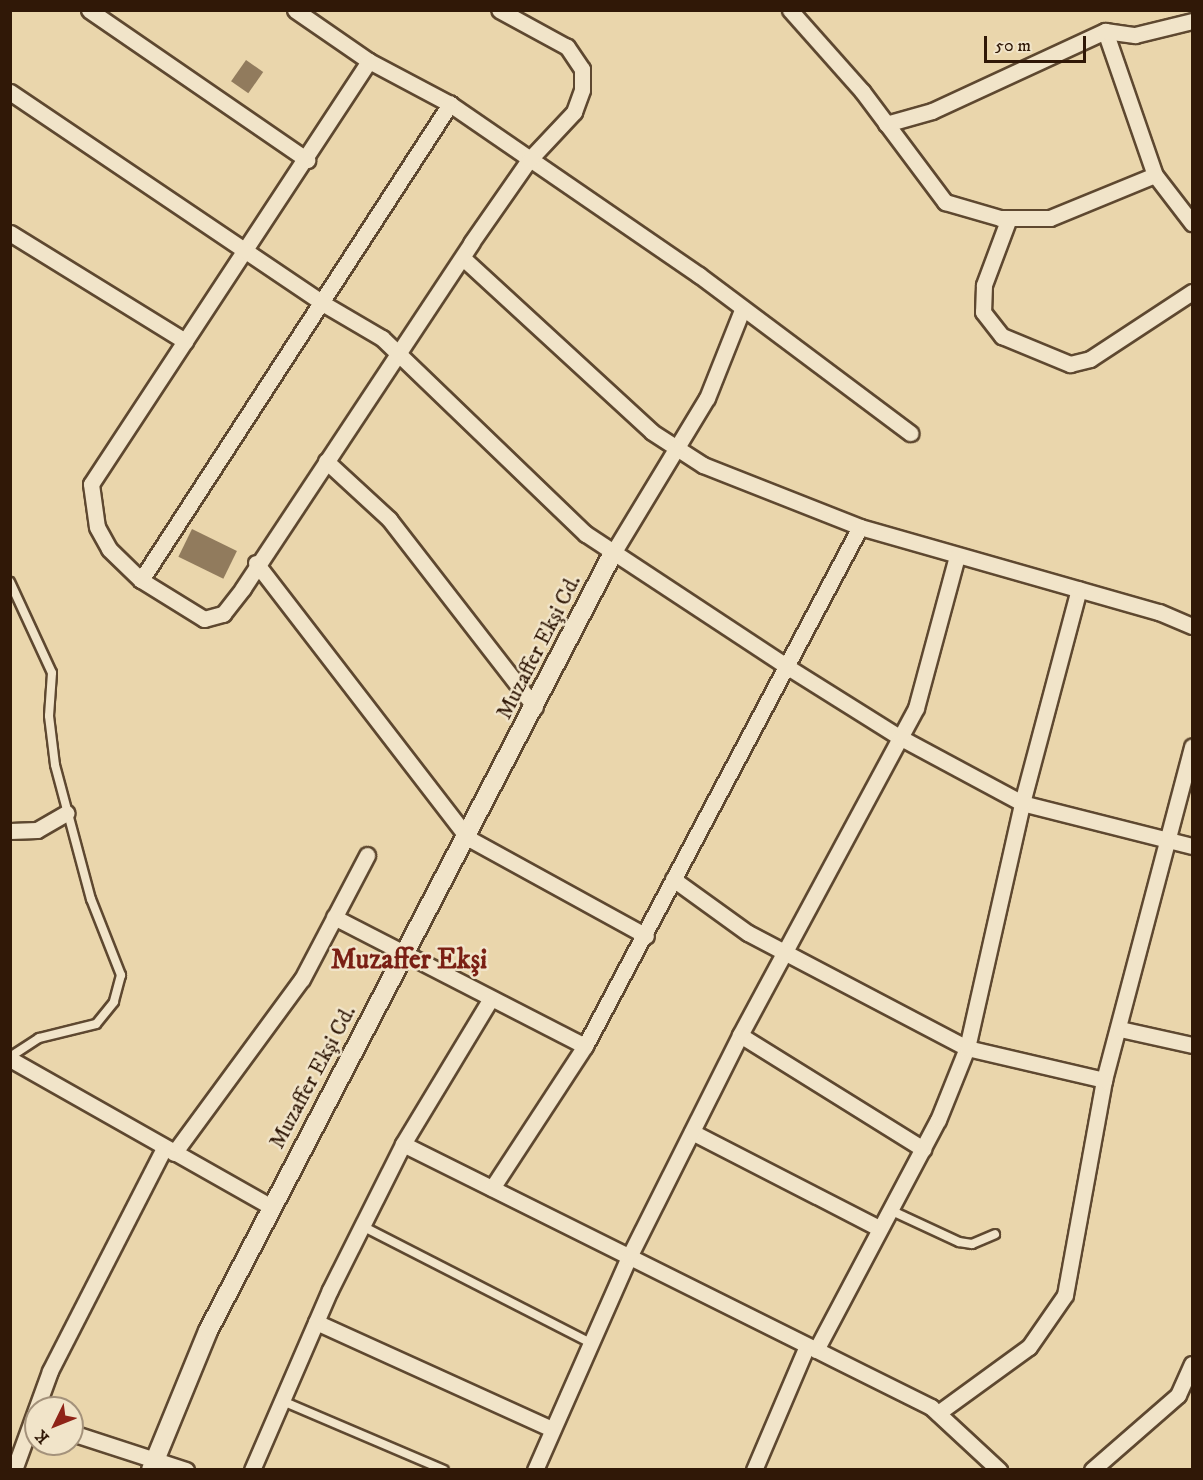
<!DOCTYPE html>
<html>
<head>
<meta charset="utf-8">
<style>
	body { margin:0 }
	#map { position:relative; width:1203px; height:1480px; overflow:hidden; background:#ead6ac; font-family:"IM FELL DW Pica",serif }
	div>[style] { position:absolute }
	.building>* { inset:0; background:#917b5d; transform-origin:0 0 }
	.roads { filter:drop-shadow(2px 0 #5e4830) drop-shadow(-2px 0 #5e4830) drop-shadow(0 2px #5e4830) drop-shadow(0 -2px #5e4830) }
	.service>* { height:8px; margin:-4px; padding:0 4px; transform-origin:4px; border-radius:4px; background:#f1e4c9 }
	.minor>* { height:15px; margin:-7.5px; padding:0 7.5px; transform-origin:7.5px; border-radius:7.5px; background:#f1e4c9 }
	.tertiary>* { height:18px; margin:-9px; padding:0 9px; transform-origin:9px; border-radius:9px; background:#f1e4c9 }
	span { translate:-50% -50%; white-space:nowrap; text-align:center; line-height:1.15; -webkit-text-stroke:5px #f1e4c9; paint-order:stroke }
	.street-label { font-size:22px; color:#301807 }
	.district-label { font-size:28px; color:#7a1f14; font-weight:700 }
	.frame { position:absolute; inset:0; border:12px solid #301807; pointer-events:none }
	.north { position:absolute; left:24px; top:1396px; width:60px; height:60px; box-sizing:border-box; background:#f1e4c9; border:2px solid #a4927b; border-radius:50%; rotate:227deg; font-size:16px; font-weight:700; line-height:24px; text-align:center; color:#301807 }
	.north::after { content:''; display:block; margin:auto; width:21px; height:27px; background:#8f2418; clip-path:polygon(50% 0,100% 100%,50% 72%,0 100%) }
	.scale { position:absolute; left:984px; top:36px; width:102px; height:27px; box-sizing:border-box; border:3px solid #301807; border-top:0; padding-left:8px; font-size:18px; line-height:21px; white-space:nowrap; color:#301807; -webkit-text-stroke:4px #f1e4c9; paint-order:stroke }
</style>
</head>
<body>
<div id="map">
	<div class="building">
		<div style="left:246px;top:60px;width:21px;height:26px;rotate:35deg"></div>
		<div style="left:192px;top:529px;width:50px;height:31px;rotate:26deg"></div>
	</div>
	<div class="roads">
		<div class="service">
			<div style="left:10px;top:582px;width:100px;rotate:65.2deg"></div>
			<div style="left:52px;top:673px;width:43px;rotate:94deg"></div>
			<div style="left:49px;top:716px;width:49px;rotate:83deg"></div>
			<div style="left:55px;top:765px;width:139px;rotate:75deg"></div>
			<div style="left:91px;top:899px;width:82px;rotate:68.5deg"></div>
			<div style="left:121px;top:975px;width:28px;rotate:105deg"></div>
			<div style="left:114px;top:1002px;width:28px;rotate:129deg"></div>
			<div style="left:96px;top:1024px;width:59px;rotate:166.2deg"></div>
			<div style="left:39px;top:1038px;width:35px;rotate:147deg"></div>
			<div style="left:890px;top:1210px;width:76px;rotate:24.9deg"></div>
			<div style="left:959px;top:1242px;width:13px;rotate:9deg"></div>
			<div style="left:972px;top:1244px;width:25px;rotate:-23deg"></div>
			<div style="left:364px;top:1227px;width:255px;rotate:27.1deg"></div>
			<div style="left:280px;top:1400px;width:178px;rotate:23.1deg"></div>
		</div>
		<div class="minor">
			<div style="left:89px;top:10px;width:265px;rotate:34.5deg"></div>
			<div style="left:295px;top:10px;width:90px;rotate:34.6deg"></div>
			<div style="left:369px;top:61px;width:92px;rotate:28deg"></div>
			<div style="left:450px;top:104px;width:302px;rotate:34.5deg"></div>
			<div style="left:699px;top:275px;width:264px;rotate:36.8deg"></div>
			<div style="left:790px;top:10px;width:108px;rotate:48.4deg"></div>
			<div style="left:862px;top:91px;width:139px;rotate:53.2deg"></div>
			<div style="left:945px;top:202px;width:57px;rotate:16.2deg"></div>
			<div style="left:1000px;top:218px;width:50px"></div>
			<div style="left:1050px;top:218px;width:113px;rotate:-22.3deg"></div>
			<div style="left:1105px;top:31px;width:152px;rotate:70.9deg"></div>
			<div style="left:1155px;top:175px;width:61px;rotate:52.4deg"></div>
			<div style="left:369px;top:61px;width:506px;rotate:123.31deg"></div>
			<div style="left:91px;top:484px;width:43px;rotate:82.1deg"></div>
			<div style="left:97px;top:527px;width:25px;rotate:61deg"></div>
			<div style="left:109px;top:549px;width:45px;rotate:44.1deg"></div>
			<div style="left:141px;top:580px;width:74px;rotate:31.8deg"></div>
			<div style="left:204px;top:619px;width:20px;rotate:-15deg"></div>
			<div style="left:223px;top:614px;width:33px;rotate:-52deg"></div>
			<div style="left:243px;top:588px;width:414px;rotate:-56.5deg"></div>
			<div style="left:471px;top:243px;width:101px;rotate:-55.1deg"></div>
			<div style="left:529px;top:160px;width:66px;rotate:-46.8deg"></div>
			<div style="left:574px;top:112px;width:23px;rotate:-70deg"></div>
			<div style="left:582px;top:90px;width:21px;rotate:-90deg"></div>
			<div style="left:582px;top:69px;width:27px;rotate:-124deg"></div>
			<div style="left:567px;top:47px;width:77px;rotate:-151.4deg"></div>
			<div style="left:10px;top:92px;width:379px;rotate:34deg"></div>
			<div style="left:324px;top:304px;width:67px;rotate:30.4deg"></div>
			<div style="left:382px;top:338px;width:283px;rotate:43.9deg"></div>
			<div style="left:586px;top:534px;width:240px;rotate:33.4deg"></div>
			<div style="left:786px;top:666px;width:136px;rotate:32.1deg"></div>
			<div style="left:901px;top:738px;width:137px;rotate:28.2deg"></div>
			<div style="left:1022px;top:803px;width:175px;rotate:14.2deg"></div>
			<div style="left:886px;top:124px;width:48px;rotate:-15.8deg"></div>
			<div style="left:932px;top:111px;width:191px;rotate:-24.8deg"></div>
			<div style="left:1105px;top:31px;width:30px;rotate:8deg"></div>
			<div style="left:1135px;top:35px;width:59px;rotate:-13.8deg"></div>
			<div style="left:1009px;top:218px;width:72px;rotate:110.5deg"></div>
			<div style="left:984px;top:285px;width:27px;rotate:92deg"></div>
			<div style="left:983px;top:312px;width:31px;rotate:52deg"></div>
			<div style="left:1002px;top:336px;width:74px;rotate:22.4deg"></div>
			<div style="left:1070px;top:364px;width:21px;rotate:-14deg"></div>
			<div style="left:1090px;top:359px;width:122px;rotate:-33.3deg"></div>
			<div style="left:10px;top:233px;width:206px;rotate:31.7deg"></div>
			<div style="left:464px;top:259px;width:255px;rotate:42.6deg"></div>
			<div style="left:652px;top:432px;width:61px;rotate:32.9deg"></div>
			<div style="left:703px;top:465px;width:169px;rotate:21.5deg"></div>
			<div style="left:860px;top:527px;width:311px;rotate:15.9deg"></div>
			<div style="left:1159px;top:612px;width:36px;rotate:23deg"></div>
			<div style="left:326px;top:461px;width:86px;rotate:42.6deg"></div>
			<div style="left:389px;top:519px;width:238px;rotate:52.2deg"></div>
			<div style="left:613px;top:553px;width:181px;rotate:-58.8deg"></div>
			<div style="left:707px;top:398px;width:95px;rotate:-68.3deg"></div>
			<div style="left:256px;top:563px;width:347px;rotate:52.4deg"></div>
			<div style="left:468px;top:838px;width:203px;rotate:28.8deg"></div>
			<div style="left:141px;top:580px;width:568px;rotate:-57.01deg"></div>
			<div style="left:10px;top:831px;width:27px;rotate:-2deg"></div>
			<div style="left:37px;top:830px;width:34px;rotate:-30deg"></div>
			<div style="left:673px;top:879px;width:92px;rotate:35.8deg"></div>
			<div style="left:748px;top:933px;width:247px;rotate:27.7deg"></div>
			<div style="left:967px;top:1048px;width:141px;rotate:13.1deg"></div>
			<div style="left:334px;top:917px;width:282px;rotate:27.2deg"></div>
			<div style="left:1120px;top:1029px;width:74px;rotate:12.5deg"></div>
			<div style="left:740px;top:1035px;width:216px;rotate:31.9deg"></div>
			<div style="left:10px;top:1059px;width:301px;rotate:29.5deg"></div>
			<div style="left:692px;top:1132px;width:210px;rotate:27.2deg"></div>
			<div style="left:403px;top:1144px;width:590px;rotate:26.48deg"></div>
			<div style="left:931px;top:1407px;width:93px;rotate:42.8deg"></div>
			<div style="left:174px;top:1153px;width:216px;rotate:-53.7deg"></div>
			<div style="left:302px;top:979px;width:140px;rotate:-62.3deg"></div>
			<div style="left:492px;top:1188px;width:170px;rotate:-56.8deg"></div>
			<div style="left:585px;top:1046px;width:587px;rotate:-62.08deg"></div>
			<div style="left:316px;top:1322px;width:259px;rotate:24.4deg"></div>
			<div style="left:816px;top:1350px;width:260px;rotate:-62.1deg"></div>
			<div style="left:938px;top:1120px;width:78px;rotate:-68.1deg"></div>
			<div style="left:967px;top:1048px;width:251px;rotate:-77.3deg"></div>
			<div style="left:1022px;top:803px;width:221px;rotate:-75.1deg"></div>
			<div style="left:938px;top:1413px;width:112px;rotate:-36deg"></div>
			<div style="left:1029px;top:1347px;width:63px;rotate:-55.3deg"></div>
			<div style="left:1065px;top:1295px;width:219px;rotate:-79.7deg"></div>
			<div style="left:1104px;top:1080px;width:345px;rotate:-75.2deg"></div>
			<div style="left:72px;top:1433px;width:120px;rotate:18deg"></div>
			<div style="left:14px;top:1470px;width:105px;rotate:-70deg"></div>
			<div style="left:50px;top:1371px;width:250px;rotate:-62.9deg"></div>
			<div style="left:252px;top:1470px;width:196px;rotate:-66.6deg"></div>
			<div style="left:330px;top:1290px;width:163px;rotate:-63.4deg"></div>
			<div style="left:403px;top:1144px;width:170px;rotate:-58.9deg"></div>
			<div style="left:535px;top:1470px;width:233px;rotate:-66.2deg"></div>
			<div style="left:629px;top:1257px;width:248px;rotate:-63.4deg"></div>
			<div style="left:740px;top:1035px;width:371px;rotate:-61.7deg"></div>
			<div style="left:916px;top:708px;width:157px;rotate:-74.9deg"></div>
			<div style="left:754px;top:1470px;width:135px;rotate:-66.9deg"></div>
			<div style="left:1092px;top:1470px;width:114px;rotate:-41.1deg"></div>
			<div style="left:1178px;top:1395px;width:34px;rotate:-66deg"></div>
		</div>
		<div class="tertiary">
			<div style="left:151px;top:1470px;width:150px;rotate:-67.7deg"></div>
			<div style="left:208px;top:1331px;width:877px;rotate:-62.5deg"></div>
		</div>
	</div>
	<div class="street-label">
		<span style="left:539px;top:647px;rotate:-63deg">Muzaffer Ekşi Cd.</span>
		<span style="left:313px;top:1077px;rotate:-62deg">Muzaffer Ekşi Cd.</span>
	</div>
	<div class="district-label">
		<span style="left:409px;top:960px">Muzaffer Ekşi</span>
	</div>
	<div class="frame"></div>
	<div class="north">K</div>
	<div class="scale">50 m</div>
</div>
</body>
</html>
